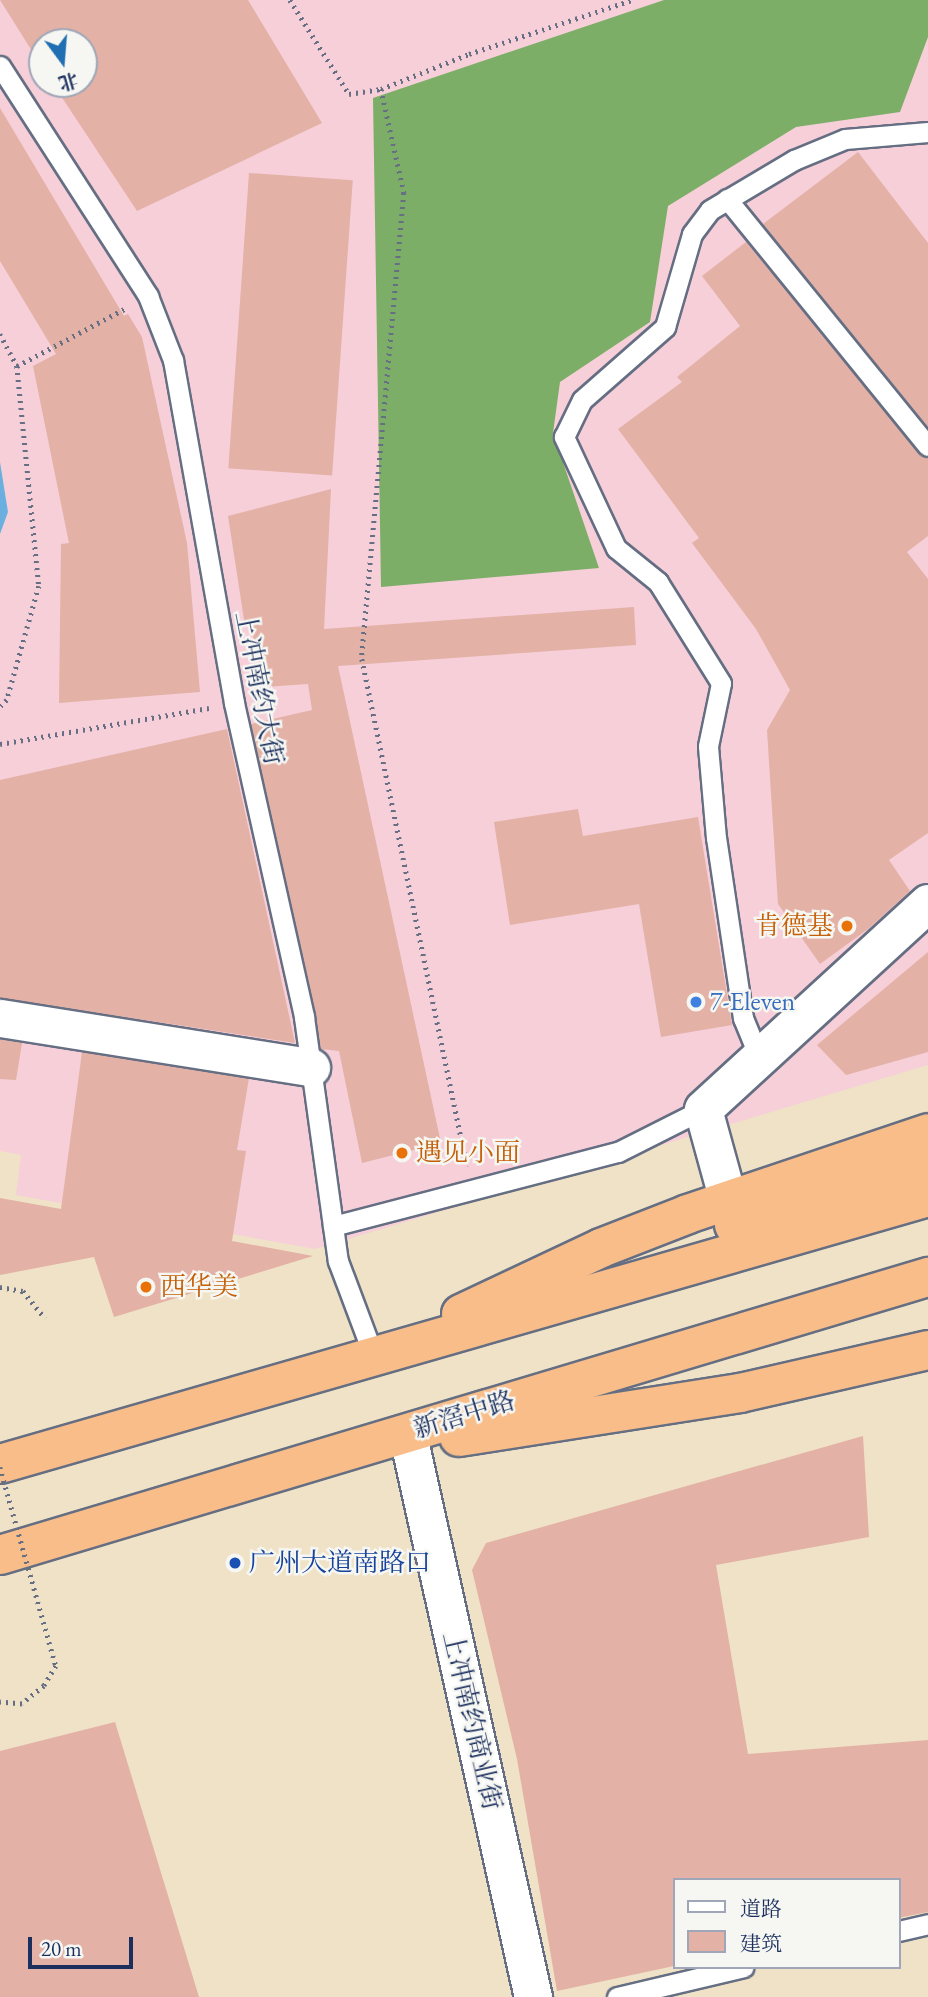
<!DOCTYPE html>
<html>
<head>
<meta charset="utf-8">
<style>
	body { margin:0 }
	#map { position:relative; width:928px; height:1997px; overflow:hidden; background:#efe2c6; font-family:"EB Garamond","Noto Serif SC",serif }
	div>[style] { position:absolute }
	.built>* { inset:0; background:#f6cfd9 }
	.forest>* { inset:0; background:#7dae68 }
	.water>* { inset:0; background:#6aafe0 }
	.building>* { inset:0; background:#e3b1a6; transform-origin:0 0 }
	.path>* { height:4.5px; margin-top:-2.25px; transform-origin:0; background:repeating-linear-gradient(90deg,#656e82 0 2px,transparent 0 7px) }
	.roads { filter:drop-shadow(2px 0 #656e82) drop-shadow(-2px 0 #656e82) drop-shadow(0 2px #656e82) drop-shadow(0 -2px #656e82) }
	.service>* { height:19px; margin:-9.5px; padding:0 9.5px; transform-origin:9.5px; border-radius:9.5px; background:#fff }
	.minor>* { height:37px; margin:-18.5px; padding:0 18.5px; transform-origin:18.5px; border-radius:18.5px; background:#fff }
	.trunk>* { height:38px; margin:-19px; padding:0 19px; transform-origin:19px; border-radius:19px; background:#f8bd89 }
	.path-bridge>* { height:4.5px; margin-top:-2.25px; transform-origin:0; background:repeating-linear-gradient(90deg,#656e82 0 2px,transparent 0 7px) }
	.dots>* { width:19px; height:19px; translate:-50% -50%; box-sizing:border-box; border:4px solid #f6f6f2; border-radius:50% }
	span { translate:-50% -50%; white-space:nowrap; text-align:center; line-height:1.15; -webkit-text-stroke:5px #f6f6f2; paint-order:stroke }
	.street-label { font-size:26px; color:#1b2f5e }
	.food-label { font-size:26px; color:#c56008 }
	.right { translate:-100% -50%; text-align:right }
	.left { translate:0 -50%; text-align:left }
	.shop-label { font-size:26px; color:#366cbe }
	.transit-label { font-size:26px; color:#164399 }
	.legend { position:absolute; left:673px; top:1878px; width:228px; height:91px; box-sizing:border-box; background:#f6f6f2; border:2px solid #9ea6b7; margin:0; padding:9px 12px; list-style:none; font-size:21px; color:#1b2f5e }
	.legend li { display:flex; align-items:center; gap:14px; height:35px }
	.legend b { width:35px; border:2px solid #9ea6b7 }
	.north { position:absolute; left:28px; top:28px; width:70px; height:70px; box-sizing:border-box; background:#f6f6f2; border:2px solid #9ea6b7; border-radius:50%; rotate:164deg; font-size:19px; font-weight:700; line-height:28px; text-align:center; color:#1b2f5e }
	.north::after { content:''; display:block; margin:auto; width:24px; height:32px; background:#1f6fb2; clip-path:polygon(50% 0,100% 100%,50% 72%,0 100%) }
	.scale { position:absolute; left:28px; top:1937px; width:105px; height:32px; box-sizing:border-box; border:4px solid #1b2f5e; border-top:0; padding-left:9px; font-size:21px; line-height:24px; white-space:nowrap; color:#1b2f5e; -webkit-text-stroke:5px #f6f6f2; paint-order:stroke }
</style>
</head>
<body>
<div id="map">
	<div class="built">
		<div style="clip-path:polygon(evenodd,0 0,928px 0,928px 1065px,315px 1249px,16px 1195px,21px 1155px,0 1151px,0 534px,8px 512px,0 462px,0 0,42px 42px,84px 42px,84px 84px,42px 84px,42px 42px)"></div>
	</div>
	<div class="forest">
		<div style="clip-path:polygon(664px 0,928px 0,928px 37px,900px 112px,796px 127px,668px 206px,650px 322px,560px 382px,553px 433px,599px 568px,381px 587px,373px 98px)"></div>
	</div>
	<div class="water">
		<div style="clip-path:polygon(0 462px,8px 512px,0 534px)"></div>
	</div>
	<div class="building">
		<div style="clip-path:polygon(0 0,248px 0,322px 123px,137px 211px,53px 84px,84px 84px,84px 42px,42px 42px,42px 67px)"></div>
		<div style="clip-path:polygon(0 108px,124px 316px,128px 314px,142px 337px,187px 543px,200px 692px,59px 703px,61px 544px,69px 543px,33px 366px,56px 354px,0 261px)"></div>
		<div style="clip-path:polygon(858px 152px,928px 243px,928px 427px,763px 224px)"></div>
		<div style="left:249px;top:173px;width:104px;height:296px;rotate:4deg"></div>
		<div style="clip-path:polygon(746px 242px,919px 454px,928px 458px,928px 536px,907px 552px,928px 579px,928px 833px,889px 860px,910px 891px,868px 929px,820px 964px,778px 904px,767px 730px,790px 690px,756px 629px,692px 543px,699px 538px,618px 429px,682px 382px,677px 377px,740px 326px,702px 276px)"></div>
		<div style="clip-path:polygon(331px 489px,324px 629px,634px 607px,636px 645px,338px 666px,441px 1143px,362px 1163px,339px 1051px,321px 1049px,251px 724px,312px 710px,308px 684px,264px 687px,251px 626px,245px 626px,228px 516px)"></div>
		<div style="clip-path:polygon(227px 729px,295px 1043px,0 998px,0 780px)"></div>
		<div style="clip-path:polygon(578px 809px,583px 836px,698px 817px,732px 1025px,661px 1037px,639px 904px,510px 925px,494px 822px)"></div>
		<div style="clip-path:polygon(928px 952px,928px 1052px,846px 1075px,817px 1045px)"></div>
		<div style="clip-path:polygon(0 1039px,22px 1043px,16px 1080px,0 1079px)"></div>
		<div style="clip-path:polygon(82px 1052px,249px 1078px,237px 1150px,246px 1151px,232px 1241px,313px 1256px,114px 1317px,94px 1257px,0 1275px,0 1198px,61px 1209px)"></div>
		<div style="clip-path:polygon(863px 1436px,869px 1537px,716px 1565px,748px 1754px,928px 1740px,928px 1912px,898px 1918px,898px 1880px,674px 1880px,674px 1966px,557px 1991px,517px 1759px,472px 1570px,486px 1543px)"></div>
		<div style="clip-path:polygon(115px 1722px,199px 1997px,0 1997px,0 1751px)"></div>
	</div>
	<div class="path">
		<div style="left:290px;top:0;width:111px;rotate:57.9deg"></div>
		<div style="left:349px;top:94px;width:32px;rotate:-9deg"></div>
		<div style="left:381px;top:89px;width:107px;rotate:77.5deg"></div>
		<div style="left:404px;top:193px;width:468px;rotate:95.2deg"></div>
		<div style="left:362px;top:659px;width:518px;rotate:78.3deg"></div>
		<div style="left:381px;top:89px;width:95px;rotate:-21.7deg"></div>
		<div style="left:469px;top:54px;width:172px;rotate:-18.3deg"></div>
		<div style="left:0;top:334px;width:36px;rotate:62deg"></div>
		<div style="left:17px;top:366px;width:221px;rotate:84.3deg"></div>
		<div style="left:39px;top:586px;width:118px;rotate:105.7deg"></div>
		<div style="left:7px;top:700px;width:10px;rotate:135deg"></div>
		<div style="left:17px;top:366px;width:123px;rotate:-28deg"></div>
		<div style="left:0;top:744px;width:212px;rotate:-9.8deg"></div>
		<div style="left:0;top:1287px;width:23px;rotate:10deg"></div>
		<div style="left:23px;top:1291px;width:35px;rotate:51deg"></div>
	</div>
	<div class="roads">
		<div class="service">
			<div style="left:0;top:66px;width:274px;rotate:57.2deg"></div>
			<div style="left:148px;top:296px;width:69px;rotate:68.7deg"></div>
			<div style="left:173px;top:360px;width:348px;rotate:79.9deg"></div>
			<div style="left:234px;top:703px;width:322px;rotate:77.4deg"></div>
			<div style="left:304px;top:1017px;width:246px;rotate:82.1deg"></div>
			<div style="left:338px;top:1261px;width:103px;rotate:69.4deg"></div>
			<div style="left:727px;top:199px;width:318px;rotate:50.9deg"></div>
			<div style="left:759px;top:1057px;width:42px;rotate:-112.3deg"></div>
			<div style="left:743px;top:1018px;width:182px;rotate:-98.5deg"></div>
			<div style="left:716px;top:838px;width:92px;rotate:-95deg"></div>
			<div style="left:708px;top:746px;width:64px;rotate:-78.3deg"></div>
			<div style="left:721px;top:683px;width:119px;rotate:-122deg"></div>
			<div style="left:658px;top:582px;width:54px;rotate:-141deg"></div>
			<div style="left:616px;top:548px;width:123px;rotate:-115.1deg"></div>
			<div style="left:564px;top:437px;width:41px;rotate:-64.1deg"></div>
			<div style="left:582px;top:400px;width:111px;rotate:-41.3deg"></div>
			<div style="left:665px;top:327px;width:97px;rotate:-73.8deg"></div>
			<div style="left:692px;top:234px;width:30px;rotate:-53deg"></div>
			<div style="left:710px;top:210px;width:98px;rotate:-30.8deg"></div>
			<div style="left:794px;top:160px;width:55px;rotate:-22.4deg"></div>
			<div style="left:845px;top:139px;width:83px;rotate:-4.8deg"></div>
			<div style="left:333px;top:1226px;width:294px;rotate:-14.6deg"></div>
			<div style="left:618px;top:1152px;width:95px;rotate:-26.8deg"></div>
			<div style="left:898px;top:1931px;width:31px;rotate:-13deg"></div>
			<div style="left:617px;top:1997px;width:130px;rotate:-13.3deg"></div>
		</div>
		<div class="minor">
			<div style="left:0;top:1018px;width:315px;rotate:9deg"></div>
			<div style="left:728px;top:1200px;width:94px;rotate:-105.4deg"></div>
			<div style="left:703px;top:1109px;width:305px;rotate:-42.5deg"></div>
			<div style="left:410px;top:1445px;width:566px;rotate:77.44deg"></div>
		</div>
		<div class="trunk">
			<div style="left:734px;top:1225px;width:202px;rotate:-16.4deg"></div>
			<div style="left:461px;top:1314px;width:155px;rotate:-25.2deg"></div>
			<div style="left:601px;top:1248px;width:93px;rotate:-21.3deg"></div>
			<div style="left:688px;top:1214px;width:253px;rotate:-18.6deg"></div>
			<div style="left:459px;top:1437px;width:284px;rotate:-8.9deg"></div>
			<div style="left:740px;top:1393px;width:193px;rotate:-12.9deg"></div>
			<div style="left:0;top:1464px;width:966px;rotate:-16.05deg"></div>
			<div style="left:0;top:1555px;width:969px;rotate:-16.68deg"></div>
		</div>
	</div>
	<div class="path-bridge">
		<div style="left:0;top:1467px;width:207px;rotate:74.3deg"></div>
		<div style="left:56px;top:1666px;width:23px;rotate:121deg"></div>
		<div style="left:44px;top:1686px;width:28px;rotate:141deg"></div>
		<div style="left:22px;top:1704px;width:22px;rotate:-175deg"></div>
	</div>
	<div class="dots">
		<div style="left:847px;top:926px;background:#e8710a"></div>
		<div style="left:696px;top:1002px;background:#3f7fe0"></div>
		<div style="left:402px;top:1153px;background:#e8710a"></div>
		<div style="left:146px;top:1287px;background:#e8710a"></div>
		<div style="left:235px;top:1563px;background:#1a4fb4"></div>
	</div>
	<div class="street-label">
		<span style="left:259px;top:688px;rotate:79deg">上冲南约大街</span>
		<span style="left:464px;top:1415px;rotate:-17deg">新滘中路</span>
		<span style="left:472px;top:1721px;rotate:77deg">上冲南约商业街</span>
	</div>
	<div class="food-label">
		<span class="right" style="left:833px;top:926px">肯德基</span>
		<span class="left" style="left:416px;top:1153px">遇见小面</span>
		<span class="left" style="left:160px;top:1287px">西华美</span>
	</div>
	<div class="shop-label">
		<span class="left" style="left:710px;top:1002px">7-Eleven</span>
	</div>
	<div class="transit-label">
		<span class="left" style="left:249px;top:1563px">广州大道南路口</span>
	</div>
	<ul class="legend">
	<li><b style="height:9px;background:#fff"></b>道路</li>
	<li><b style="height:19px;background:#e3b1a6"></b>建筑</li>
	</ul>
	<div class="north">北</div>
	<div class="scale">20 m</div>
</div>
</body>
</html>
